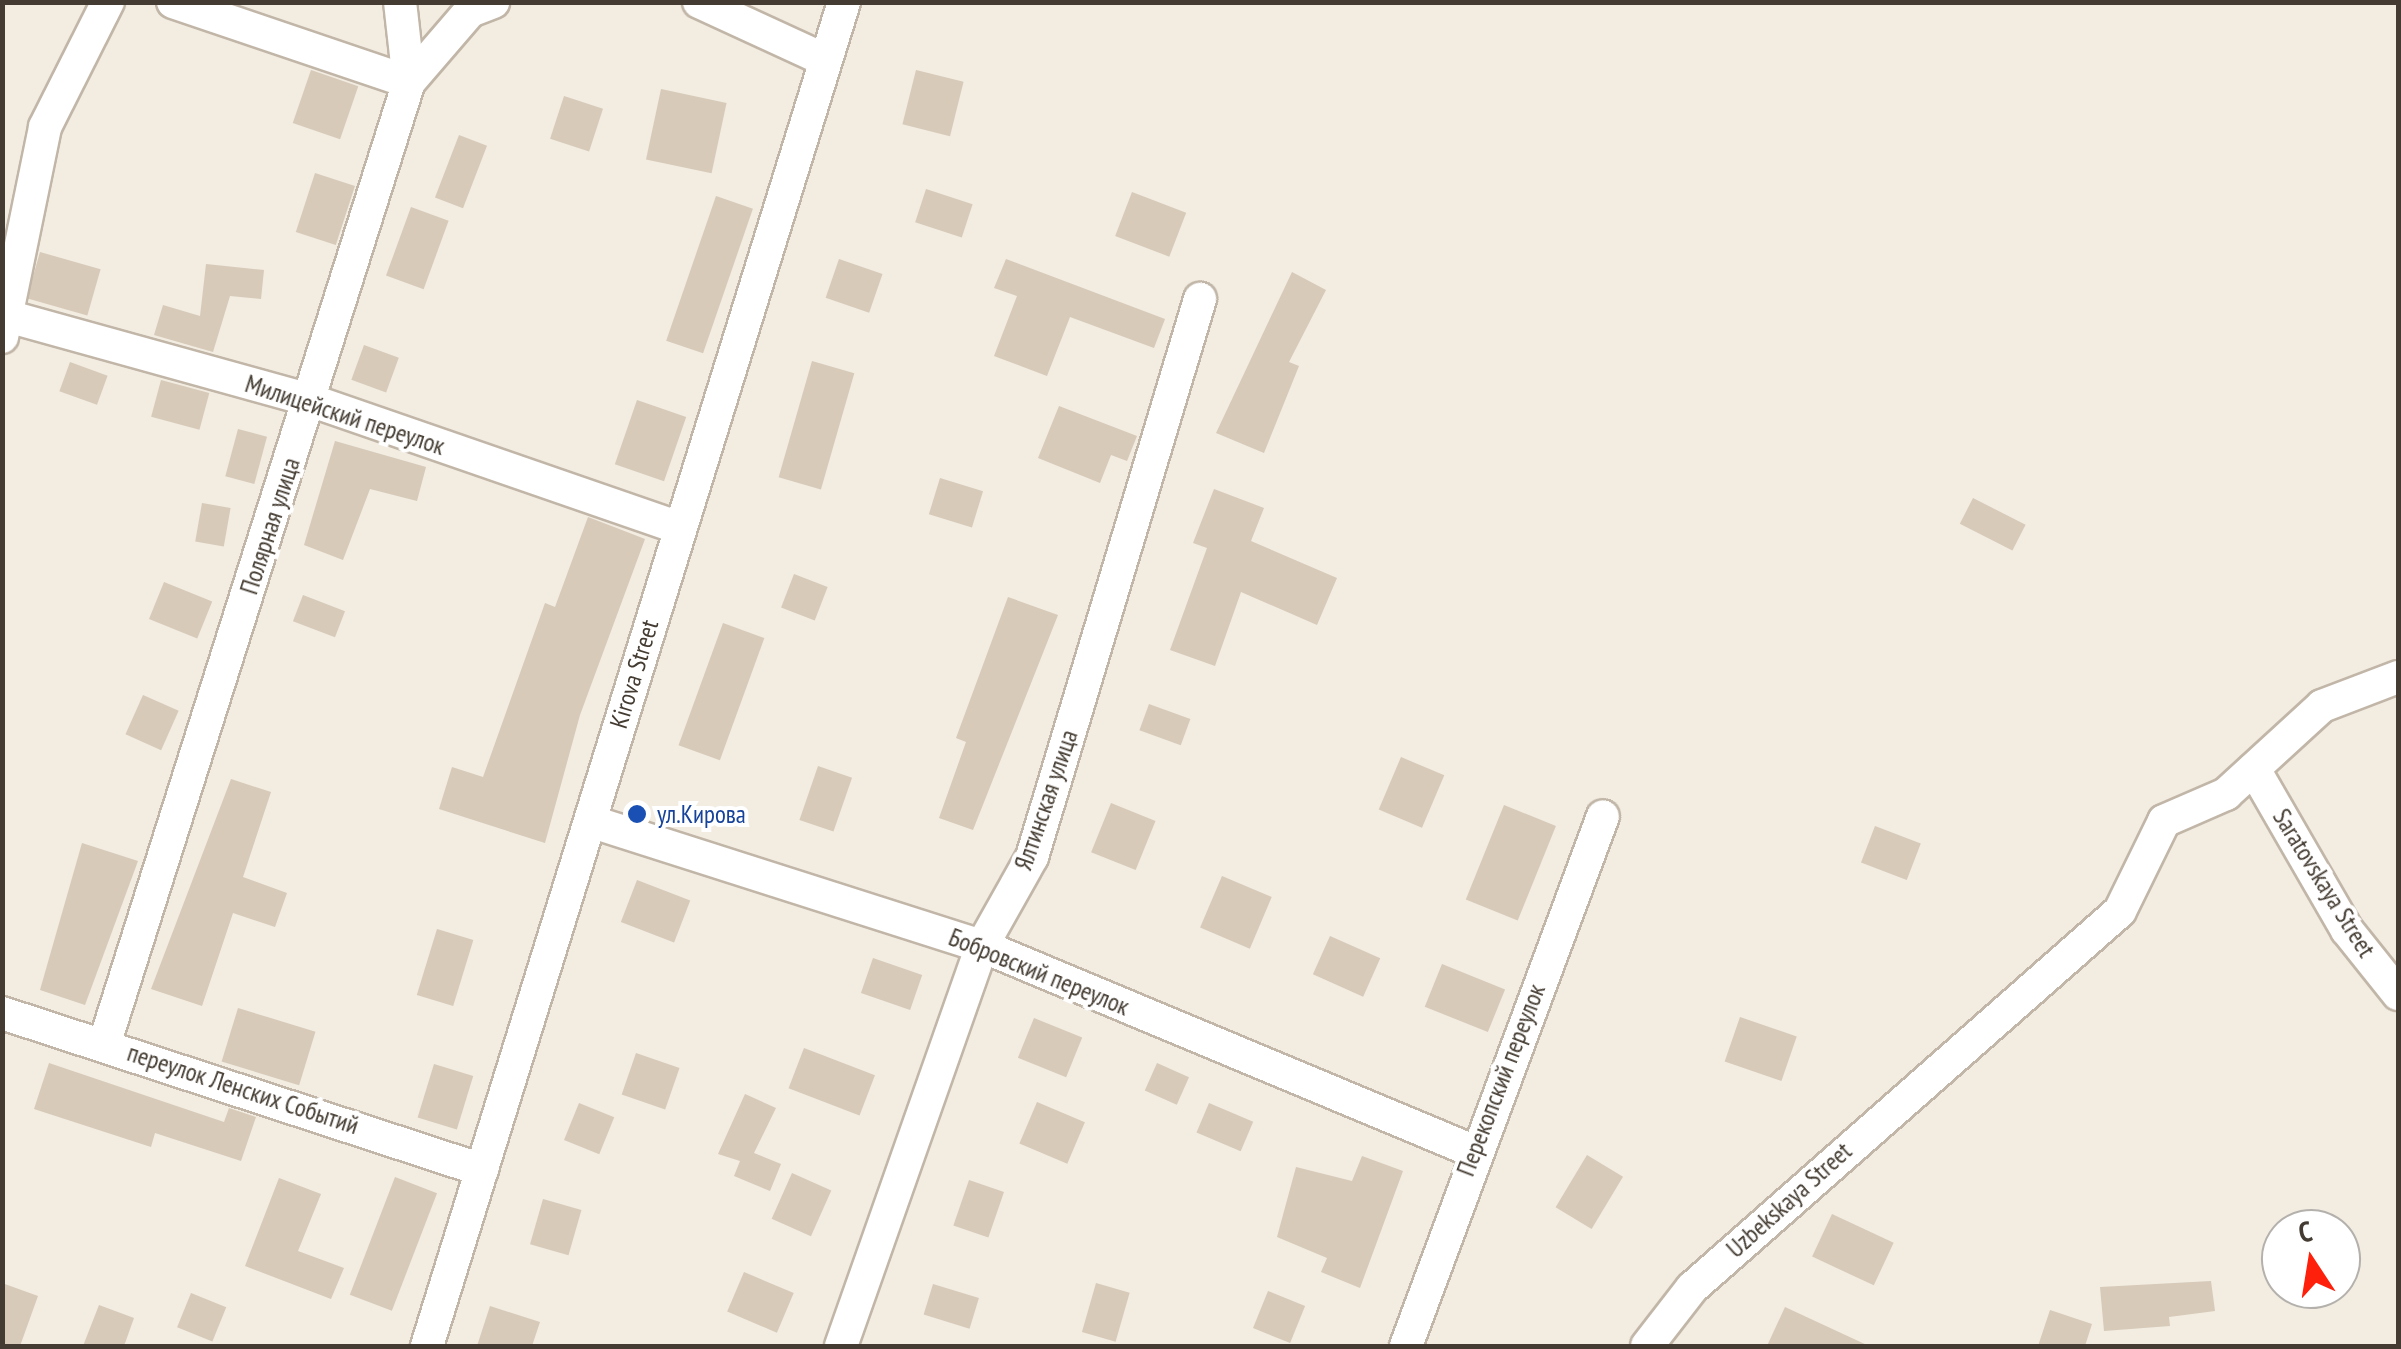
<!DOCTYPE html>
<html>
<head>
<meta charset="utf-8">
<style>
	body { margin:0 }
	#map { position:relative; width:2401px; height:1349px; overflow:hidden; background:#f2ece1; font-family:"PT Sans Narrow",sans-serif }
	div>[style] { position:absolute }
	.building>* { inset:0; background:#d7cab9; transform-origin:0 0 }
	.roads { filter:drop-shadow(2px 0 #c1b6a7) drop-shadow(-2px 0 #c1b6a7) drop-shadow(0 2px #c1b6a7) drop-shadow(0 -2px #c1b6a7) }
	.street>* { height:32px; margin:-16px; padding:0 16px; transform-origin:16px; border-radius:16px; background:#fff }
	.dots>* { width:28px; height:28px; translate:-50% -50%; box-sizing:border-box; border:5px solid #fff; border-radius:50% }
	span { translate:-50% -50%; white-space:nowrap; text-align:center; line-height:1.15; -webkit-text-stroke:8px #fff; paint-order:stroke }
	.street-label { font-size:25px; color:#443c32 }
	.transit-label { font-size:25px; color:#164399 }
	.left { translate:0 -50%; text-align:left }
	.frame { position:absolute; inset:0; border:5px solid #443c32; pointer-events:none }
	.north { position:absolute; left:2261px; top:1209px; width:100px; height:100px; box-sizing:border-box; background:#fff; border:2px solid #b4b1ad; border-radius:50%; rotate:348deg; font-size:28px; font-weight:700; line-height:40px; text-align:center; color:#443c32 }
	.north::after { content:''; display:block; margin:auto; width:35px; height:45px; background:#ff200b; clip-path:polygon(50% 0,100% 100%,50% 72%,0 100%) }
</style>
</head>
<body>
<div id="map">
	<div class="building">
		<div style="left:311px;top:70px;width:50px;height:56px;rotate:19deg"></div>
		<div style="left:916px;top:70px;width:49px;height:56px;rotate:14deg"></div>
		<div style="left:661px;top:89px;width:67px;height:72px;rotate:12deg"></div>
		<div style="left:564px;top:96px;width:41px;height:45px;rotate:18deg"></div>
		<div style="left:459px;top:135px;width:30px;height:67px;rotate:21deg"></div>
		<div style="left:315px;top:173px;width:42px;height:62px;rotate:18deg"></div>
		<div style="left:926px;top:189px;width:49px;height:35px;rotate:18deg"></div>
		<div style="left:1132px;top:192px;width:58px;height:47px;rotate:21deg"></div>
		<div style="left:716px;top:196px;width:39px;height:153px;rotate:19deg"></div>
		<div style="left:411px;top:207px;width:40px;height:73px;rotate:20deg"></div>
		<div style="left:40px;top:252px;width:63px;height:48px;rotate:16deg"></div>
		<div style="left:839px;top:259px;width:46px;height:41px;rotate:19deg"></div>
		<div style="clip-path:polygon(1006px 259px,1165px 319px,1154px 348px,1070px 317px,1047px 376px,994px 356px,1017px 296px,994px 288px)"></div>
		<div style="clip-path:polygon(206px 264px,264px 270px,261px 299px,230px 296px,213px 352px,154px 335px,163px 305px,200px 316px)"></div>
		<div style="clip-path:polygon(1292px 272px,1326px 290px,1289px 362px,1299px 366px,1264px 453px,1216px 433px)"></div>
		<div style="left:364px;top:345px;width:37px;height:37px;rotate:20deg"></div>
		<div style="left:812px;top:361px;width:44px;height:121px;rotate:16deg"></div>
		<div style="left:70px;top:362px;width:40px;height:31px;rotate:20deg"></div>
		<div style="left:161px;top:380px;width:50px;height:38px;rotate:15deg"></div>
		<div style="left:637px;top:400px;width:52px;height:68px;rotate:19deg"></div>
		<div style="clip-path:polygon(1059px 406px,1137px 436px,1127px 461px,1111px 455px,1100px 483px,1038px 458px)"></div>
		<div style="left:238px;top:429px;width:30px;height:49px;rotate:15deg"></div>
		<div style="clip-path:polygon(335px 441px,426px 467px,417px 501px,370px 489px,343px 560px,304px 545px)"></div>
		<div style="left:940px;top:478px;width:45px;height:38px;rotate:17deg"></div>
		<div style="clip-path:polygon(1214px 489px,1264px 508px,1251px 541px,1337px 578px,1317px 625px,1241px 592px,1215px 666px,1170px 650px,1207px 548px,1193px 543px)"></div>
		<div style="left:1973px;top:498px;width:59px;height:29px;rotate:27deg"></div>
		<div style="left:202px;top:503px;width:29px;height:39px;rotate:10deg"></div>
		<div style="clip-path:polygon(588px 517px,645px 539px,580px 715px,545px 843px,439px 809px,452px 767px,483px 777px,545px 603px,555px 607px)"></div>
		<div style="left:794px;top:574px;width:36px;height:36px;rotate:21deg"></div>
		<div style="left:164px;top:582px;width:52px;height:40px;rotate:22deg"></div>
		<div style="left:303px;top:595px;width:45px;height:28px;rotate:21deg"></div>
		<div style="clip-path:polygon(1008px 597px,1058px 615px,973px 830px,939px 818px,966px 742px,956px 738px)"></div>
		<div style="left:723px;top:623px;width:44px;height:130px;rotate:20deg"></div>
		<div style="left:143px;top:695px;width:39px;height:43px;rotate:24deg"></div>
		<div style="left:1149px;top:704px;width:44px;height:28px;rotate:20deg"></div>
		<div style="left:1401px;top:757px;width:47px;height:57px;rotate:23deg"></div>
		<div style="left:818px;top:766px;width:36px;height:57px;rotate:19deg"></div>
		<div style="clip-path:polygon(231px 779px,271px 792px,243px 877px,287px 893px,275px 927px,233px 913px,202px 1006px,151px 989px)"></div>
		<div style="left:1111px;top:803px;width:48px;height:53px;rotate:22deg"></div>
		<div style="left:1504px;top:805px;width:56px;height:102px;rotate:22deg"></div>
		<div style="left:1875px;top:826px;width:49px;height:39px;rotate:21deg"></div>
		<div style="clip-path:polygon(82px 843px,138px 861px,85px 1005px,40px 990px)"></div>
		<div style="left:1222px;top:876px;width:54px;height:56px;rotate:23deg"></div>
		<div style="left:637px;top:880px;width:57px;height:45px;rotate:21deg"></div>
		<div style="left:437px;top:929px;width:38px;height:69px;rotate:17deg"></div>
		<div style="left:1330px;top:936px;width:55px;height:42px;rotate:24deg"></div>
		<div style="left:873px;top:958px;width:52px;height:37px;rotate:19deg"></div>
		<div style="left:1442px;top:964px;width:68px;height:46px;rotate:22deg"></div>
		<div style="left:238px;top:1008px;width:81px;height:56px;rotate:17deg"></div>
		<div style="left:1740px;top:1017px;width:60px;height:47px;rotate:19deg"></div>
		<div style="left:1034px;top:1018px;width:52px;height:43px;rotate:22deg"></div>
		<div style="left:804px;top:1048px;width:76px;height:43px;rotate:21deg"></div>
		<div style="left:636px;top:1053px;width:46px;height:44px;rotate:19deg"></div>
		<div style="clip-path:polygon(49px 1063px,224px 1122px,229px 1108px,256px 1117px,241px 1161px,155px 1133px,151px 1147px,34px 1109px)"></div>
		<div style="left:1157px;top:1063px;width:35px;height:30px;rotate:24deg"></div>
		<div style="left:434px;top:1064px;width:41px;height:56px;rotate:17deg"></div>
		<div style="clip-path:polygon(745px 1094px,776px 1108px,754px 1153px,781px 1164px,770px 1191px,734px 1176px,740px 1161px,718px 1154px)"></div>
		<div style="left:1037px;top:1102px;width:52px;height:45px;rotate:23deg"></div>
		<div style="left:579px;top:1103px;width:38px;height:40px;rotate:22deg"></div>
		<div style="left:1209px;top:1103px;width:48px;height:32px;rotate:23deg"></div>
		<div style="left:1587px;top:1155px;width:42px;height:61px;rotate:31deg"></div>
		<div style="clip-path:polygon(1362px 1156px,1403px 1171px,1360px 1288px,1321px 1272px,1327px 1258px,1277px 1237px,1296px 1167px,1352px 1181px)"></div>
		<div style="left:792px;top:1173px;width:43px;height:50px;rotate:24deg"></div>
		<div style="left:395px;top:1177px;width:45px;height:126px;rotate:21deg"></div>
		<div style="clip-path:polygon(279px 1178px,321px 1194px,298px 1251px,344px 1268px,331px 1299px,245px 1266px)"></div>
		<div style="left:969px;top:1180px;width:37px;height:48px;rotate:19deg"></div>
		<div style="left:543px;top:1199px;width:40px;height:47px;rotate:16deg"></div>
		<div style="left:1832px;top:1214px;width:68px;height:47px;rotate:25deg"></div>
		<div style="left:744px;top:1272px;width:54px;height:43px;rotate:23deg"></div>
		<div style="clip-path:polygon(2211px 1281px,2215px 1311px,2169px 1317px,2170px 1326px,2104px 1331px,2100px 1287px)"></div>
		<div style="clip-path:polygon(2px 1283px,38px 1296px,20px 1346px,2px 1346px)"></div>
		<div style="left:1096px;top:1283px;width:35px;height:51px;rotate:16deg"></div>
		<div style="left:933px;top:1284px;width:48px;height:32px;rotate:17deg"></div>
		<div style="left:1268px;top:1291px;width:40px;height:40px;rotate:22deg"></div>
		<div style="left:191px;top:1293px;width:38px;height:37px;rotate:22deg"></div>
		<div style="clip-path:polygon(99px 1305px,134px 1318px,124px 1346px,83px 1346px)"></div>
		<div style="clip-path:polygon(490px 1306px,540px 1322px,532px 1346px,477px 1346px)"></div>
		<div style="clip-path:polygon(1785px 1307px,1869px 1346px,1767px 1346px)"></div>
		<div style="clip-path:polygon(2050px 1310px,2092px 1324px,2085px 1346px,2038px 1346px)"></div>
	</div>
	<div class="roads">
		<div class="street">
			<div style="left:173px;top:2px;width:249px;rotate:18.7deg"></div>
			<div style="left:409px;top:82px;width:94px;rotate:-49.3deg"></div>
			<div style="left:470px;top:11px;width:25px;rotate:-21deg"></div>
			<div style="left:699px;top:2px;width:136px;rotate:24.7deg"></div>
			<div style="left:7px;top:316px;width:314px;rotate:15.5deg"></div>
			<div style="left:310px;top:400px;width:391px;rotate:19.1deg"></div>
			<div style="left:2px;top:337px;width:214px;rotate:-78.4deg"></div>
			<div style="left:45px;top:127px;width:140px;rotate:-63.3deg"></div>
			<div style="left:2254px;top:769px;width:186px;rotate:60deg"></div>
			<div style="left:2347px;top:930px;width:82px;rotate:51.4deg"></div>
			<div style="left:593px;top:822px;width:408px;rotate:17.7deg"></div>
			<div style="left:982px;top:946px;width:532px;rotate:22.66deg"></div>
			<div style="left:2px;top:1013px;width:505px;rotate:18.11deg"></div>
			<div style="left:104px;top:1045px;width:1010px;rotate:-72.43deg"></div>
			<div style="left:409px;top:82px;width:81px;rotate:-96.4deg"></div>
			<div style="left:427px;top:1346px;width:1407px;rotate:-72.76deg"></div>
			<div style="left:841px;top:1346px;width:424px;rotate:-70.6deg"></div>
			<div style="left:982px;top:946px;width:102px;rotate:-60.7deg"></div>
			<div style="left:1032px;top:857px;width:583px;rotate:-73.24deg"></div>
			<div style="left:1406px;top:1346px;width:565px;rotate:-69.61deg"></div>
			<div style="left:1647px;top:1346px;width:73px;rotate:-52.2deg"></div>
			<div style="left:1692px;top:1288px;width:570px;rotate:-41.37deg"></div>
			<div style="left:2120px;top:911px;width:100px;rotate:-63.9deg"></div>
			<div style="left:2164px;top:821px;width:68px;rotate:-23.5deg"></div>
			<div style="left:2226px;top:794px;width:130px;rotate:-42.5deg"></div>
			<div style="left:2322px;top:706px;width:81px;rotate:-20.9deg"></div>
		</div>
	</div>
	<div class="dots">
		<div style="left:637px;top:814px;background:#1a4fb4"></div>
	</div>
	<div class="street-label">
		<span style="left:345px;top:415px;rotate:18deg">Милицейский переулок</span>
		<span style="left:270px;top:526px;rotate:-72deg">Полярная улица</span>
		<span style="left:634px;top:674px;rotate:-73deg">Kirova Street</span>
		<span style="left:1046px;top:800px;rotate:-71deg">Ялтинская улица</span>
		<span style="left:2324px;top:883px;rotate:58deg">Saratovskaya Street</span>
		<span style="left:1039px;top:972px;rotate:22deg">Бобровский переулок</span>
		<span style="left:1501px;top:1080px;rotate:-69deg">Перекопский переулок</span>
		<span style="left:243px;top:1089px;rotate:18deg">переулок Ленских Событий</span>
		<span style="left:1789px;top:1200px;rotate:-42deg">Uzbekskaya Street</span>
	</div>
	<div class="transit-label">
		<span class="left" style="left:657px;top:814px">ул.Кирова</span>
	</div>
	<div class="frame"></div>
	<div class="north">С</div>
</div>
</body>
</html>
